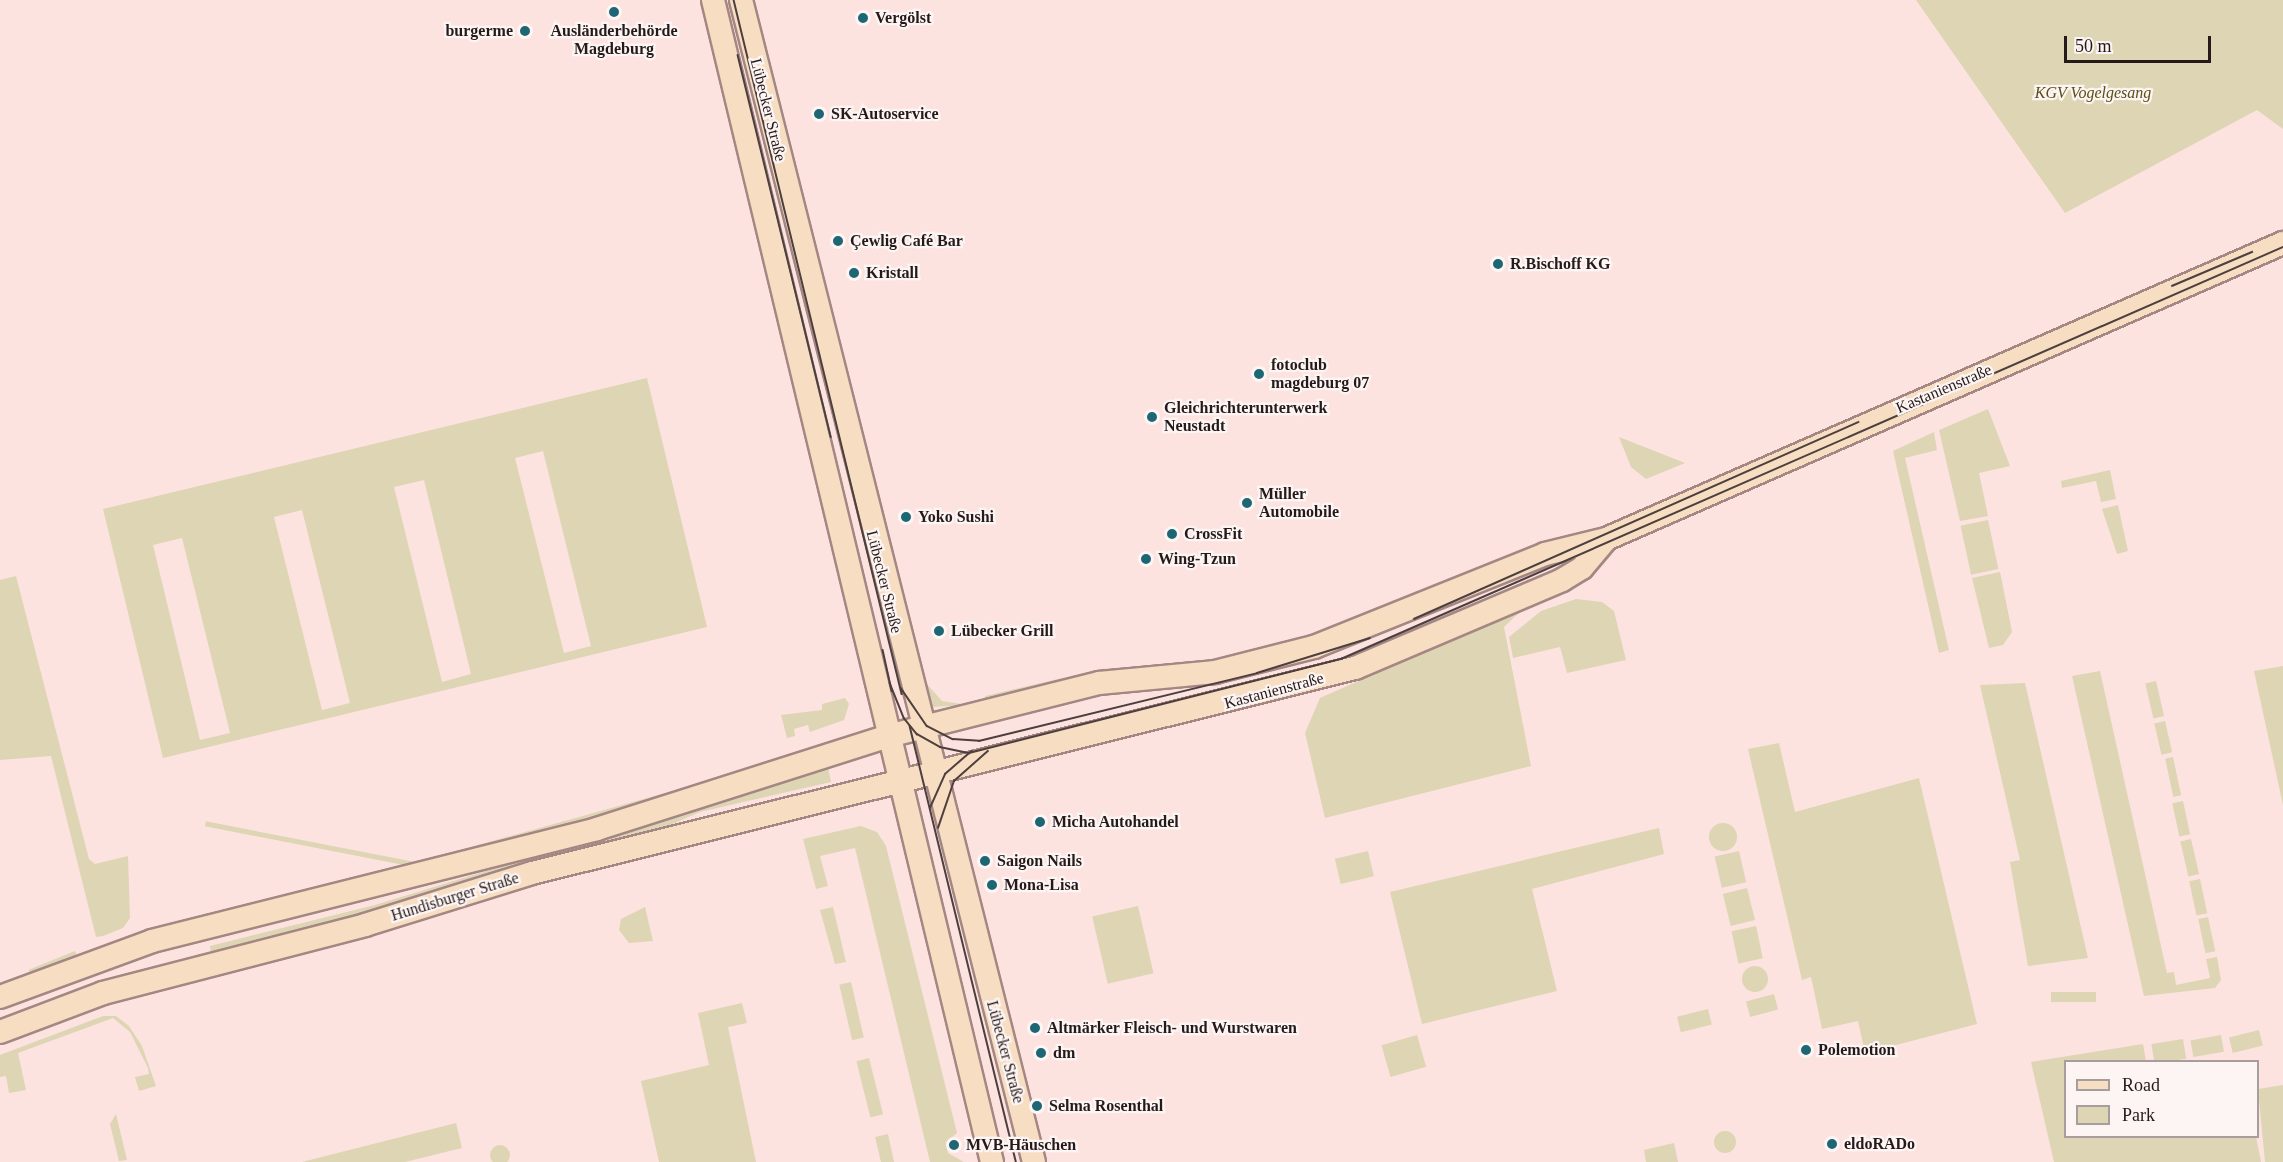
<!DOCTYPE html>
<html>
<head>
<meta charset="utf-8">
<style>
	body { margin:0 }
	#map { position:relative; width:2283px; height:1162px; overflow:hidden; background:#fde3df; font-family:"Times New Roman",serif }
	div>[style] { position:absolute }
	.green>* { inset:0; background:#ddd5b4; transform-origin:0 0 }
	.round { border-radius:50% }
	.roads { filter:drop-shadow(2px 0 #a48783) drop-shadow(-2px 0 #a48783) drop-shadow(0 2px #a48783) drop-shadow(0 -2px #a48783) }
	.secondary>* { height:22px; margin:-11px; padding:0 11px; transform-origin:11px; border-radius:11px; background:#f7ddc2 }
	.tram>* { height:1.5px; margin:-0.75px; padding:0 0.75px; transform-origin:0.75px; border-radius:0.75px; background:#4d3f3e }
	.dots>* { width:16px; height:16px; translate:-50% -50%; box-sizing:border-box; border:3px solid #fcf5f4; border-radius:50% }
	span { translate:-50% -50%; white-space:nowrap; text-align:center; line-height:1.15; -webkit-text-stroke:4.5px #fcf5f4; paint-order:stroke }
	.poi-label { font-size:16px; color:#251a19; font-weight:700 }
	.left { translate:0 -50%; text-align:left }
	.right { translate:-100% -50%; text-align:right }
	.park-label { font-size:16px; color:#5c4f16; font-style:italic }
	.street-label { font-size:16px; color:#251a19 }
	.legend { position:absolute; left:2064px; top:1060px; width:195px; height:78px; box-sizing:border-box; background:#fcf5f4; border:2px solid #a69d9c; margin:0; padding:8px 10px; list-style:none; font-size:18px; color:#251a19 }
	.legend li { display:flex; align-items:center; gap:12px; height:30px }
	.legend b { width:30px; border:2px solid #a69d9c }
	.scale { position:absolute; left:2064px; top:36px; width:147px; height:27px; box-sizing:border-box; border:3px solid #251a19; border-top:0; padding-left:8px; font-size:18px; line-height:21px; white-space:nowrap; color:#251a19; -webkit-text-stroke:4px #fcf5f4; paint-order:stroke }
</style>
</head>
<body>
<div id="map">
	<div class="green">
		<div style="clip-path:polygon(1916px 0,2283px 0,2283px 129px,2257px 110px,2065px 213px)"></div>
		<div style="clip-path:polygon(evenodd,647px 378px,707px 627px,163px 758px,103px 509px,647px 378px,543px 451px,591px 646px,564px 653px,515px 458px,543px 451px,647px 378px,424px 480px,471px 674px,442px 682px,394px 487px,424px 480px,647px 378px,302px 510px,350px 703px,322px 710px,274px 517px,302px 510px,647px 378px,182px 538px,230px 733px,200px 740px,153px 545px,182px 538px)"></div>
		<div style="clip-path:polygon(1988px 409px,2010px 466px,1979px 473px,1988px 516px,1960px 521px,1939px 430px)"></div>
		<div style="clip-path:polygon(1934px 432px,1937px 450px,1905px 458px,1949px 650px,1939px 653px,1893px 451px)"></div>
		<div style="clip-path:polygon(1619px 437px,1685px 463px,1646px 479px,1631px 467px)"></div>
		<div style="clip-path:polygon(2110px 470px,2116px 499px,2101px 502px,2096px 481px,2062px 488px,2061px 481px)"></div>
		<div style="clip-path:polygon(2118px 505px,2128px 551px,2117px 554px,2102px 509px)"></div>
		<div style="left:1988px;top:520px;width:50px;height:28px;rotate:78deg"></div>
		<div style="clip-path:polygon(2000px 572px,2012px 632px,2003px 645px,1989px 648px,1972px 578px)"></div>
		<div style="clip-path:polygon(16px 576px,89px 859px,95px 864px,128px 856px,130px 918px,123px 928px,103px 936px,96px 937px,51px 756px,0 760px,0 580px)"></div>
		<div style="clip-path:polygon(1576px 599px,1602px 602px,1614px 611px,1626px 660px,1567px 673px,1560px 647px,1513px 658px,1509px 637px,1541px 611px)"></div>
		<div style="clip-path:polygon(1525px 607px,1504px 627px,1531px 766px,1325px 818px,1305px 733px,1320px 698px)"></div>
		<div style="clip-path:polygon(1208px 661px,1209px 665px,984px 701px,985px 696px,1101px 669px)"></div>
		<div style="clip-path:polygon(2283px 666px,2283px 805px,2254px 671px)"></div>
		<div style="clip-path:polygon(2100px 671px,2167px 973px,2174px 972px,2176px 985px,2210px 978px,2206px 959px,2217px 957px,2221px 980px,2215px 988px,2144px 996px,2072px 676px)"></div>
		<div style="left:2156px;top:681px;width:36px;height:11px;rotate:77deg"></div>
		<div style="clip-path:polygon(926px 683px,942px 701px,968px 705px,932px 707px,917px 686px)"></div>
		<div style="clip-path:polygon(2025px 683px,2088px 958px,2028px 966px,2010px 862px,2020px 860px,1980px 685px)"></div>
		<div style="clip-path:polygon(845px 698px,849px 704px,844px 720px,810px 732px,808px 725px,794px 729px,795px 736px,787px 738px,781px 715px,822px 710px,822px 704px)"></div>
		<div style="left:2165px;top:721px;width:32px;height:11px;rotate:77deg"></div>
		<div style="clip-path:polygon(1779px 743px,1795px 812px,1919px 778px,1977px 1024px,1865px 1053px,1858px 1021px,1822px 1029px,1811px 977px,1802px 980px,1748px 749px)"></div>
		<div style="left:2173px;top:757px;width:39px;height:8px;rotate:78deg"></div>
		<div style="clip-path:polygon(828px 767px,831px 782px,700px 812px,654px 832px,211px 954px,210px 946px,375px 905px)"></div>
		<div style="clip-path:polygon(665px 793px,663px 798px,422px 866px,424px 860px)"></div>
		<div style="left:2183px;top:801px;width:34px;height:11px;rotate:78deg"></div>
		<div class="round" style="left:1709px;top:823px;width:28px;height:28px"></div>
		<div style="clip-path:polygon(861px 826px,877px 832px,886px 846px,957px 1133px,946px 1142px,948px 1153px,964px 1162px,930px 1162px,855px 848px,820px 856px,828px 886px,816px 889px,803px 839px)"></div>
		<div style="clip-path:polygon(1659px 828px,1664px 854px,1532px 889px,1557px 991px,1422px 1024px,1390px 892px)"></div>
		<div style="left:2191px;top:839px;width:36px;height:11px;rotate:77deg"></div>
		<div style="left:1368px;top:851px;width:26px;height:34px;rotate:77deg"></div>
		<div style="left:1739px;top:851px;width:32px;height:25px;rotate:77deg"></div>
		<div style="left:415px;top:862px;width:5px;height:213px;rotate:101deg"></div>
		<div style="left:2200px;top:879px;width:35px;height:11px;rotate:78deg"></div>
		<div style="left:1747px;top:888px;width:33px;height:25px;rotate:76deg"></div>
		<div style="left:1138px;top:906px;width:69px;height:47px;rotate:77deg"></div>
		<div style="clip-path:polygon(645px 907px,653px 941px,629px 943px,619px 930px,621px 919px)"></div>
		<div style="clip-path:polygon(833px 907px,846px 962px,835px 964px,820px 910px)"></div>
		<div style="left:2208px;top:917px;width:35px;height:10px;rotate:78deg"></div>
		<div style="left:1756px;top:926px;width:33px;height:25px;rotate:78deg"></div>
		<div style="left:75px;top:951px;width:5px;height:50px;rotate:68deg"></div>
		<div class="round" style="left:1742px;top:966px;width:26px;height:26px"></div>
		<div style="left:851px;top:982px;width:57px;height:12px;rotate:77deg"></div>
		<div style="left:2096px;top:992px;width:10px;height:45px;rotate:90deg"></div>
		<div style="left:1774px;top:994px;width:16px;height:29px;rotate:75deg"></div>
		<div style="clip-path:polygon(742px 1003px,747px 1023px,728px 1027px,756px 1162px,659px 1162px,641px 1081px,709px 1065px,698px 1013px)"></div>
		<div style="left:1708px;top:1009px;width:16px;height:32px;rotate:76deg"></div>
		<div style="clip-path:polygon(103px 1016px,116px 1016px,129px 1026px,142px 1046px,156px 1086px,139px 1091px,135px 1077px,149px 1074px,148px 1068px,130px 1032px,113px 1018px,18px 1053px,26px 1090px,9px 1093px,6px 1076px,0 1077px,0 1055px)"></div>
		<div style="left:2259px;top:1030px;width:16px;height:31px;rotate:76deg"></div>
		<div style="left:1417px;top:1035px;width:33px;height:37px;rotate:74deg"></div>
		<div style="left:2221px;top:1035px;width:17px;height:31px;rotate:80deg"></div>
		<div style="left:2183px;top:1039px;width:20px;height:32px;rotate:81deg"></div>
		<div style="clip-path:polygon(2143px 1044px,2146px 1061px,2066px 1062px,2066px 1136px,2256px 1137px,2261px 1162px,2054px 1162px,2031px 1062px)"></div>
		<div style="left:869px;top:1058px;width:58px;height:13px;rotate:76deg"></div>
		<div style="clip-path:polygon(2283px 1085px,2283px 1162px,2265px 1162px,2258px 1089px)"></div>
		<div style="clip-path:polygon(116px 1114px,127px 1160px,119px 1161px,110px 1124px)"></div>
		<div style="clip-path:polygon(456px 1123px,462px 1148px,405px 1162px,302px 1162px)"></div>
		<div class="round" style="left:1714px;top:1131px;width:22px;height:22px"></div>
		<div style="clip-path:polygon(888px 1134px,894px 1162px,881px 1162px,875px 1137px)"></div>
		<div style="clip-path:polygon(1674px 1143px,1678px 1162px,1646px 1162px,1644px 1150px)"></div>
		<div class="round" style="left:490px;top:1145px;width:20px;height:20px"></div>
	</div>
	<div class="roads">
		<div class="secondary">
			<div style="left:713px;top:0;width:1195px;rotate:76.5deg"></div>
			<div style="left:741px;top:0;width:1198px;rotate:75.85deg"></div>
			<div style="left:0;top:997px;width:162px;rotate:-20.2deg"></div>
			<div style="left:152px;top:941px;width:459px;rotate:-14.1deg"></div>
			<div style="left:597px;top:829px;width:305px;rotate:-17.7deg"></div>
			<div style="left:888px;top:736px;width:218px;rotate:-14.1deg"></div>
			<div style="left:1099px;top:683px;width:117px;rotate:-5.4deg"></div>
			<div style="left:1215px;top:672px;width:102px;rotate:-14.2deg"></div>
			<div style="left:1314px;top:647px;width:249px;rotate:-21.9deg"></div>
			<div style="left:1545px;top:554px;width:63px;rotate:-13.8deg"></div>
			<div style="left:1606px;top:539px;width:739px;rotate:-23.62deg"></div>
			<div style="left:0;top:1032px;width:110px;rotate:-20.7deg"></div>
			<div style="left:103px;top:993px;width:271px;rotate:-14.5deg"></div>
			<div style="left:365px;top:925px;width:175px;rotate:-17.3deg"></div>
			<div style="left:532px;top:873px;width:848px;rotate:-13.99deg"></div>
			<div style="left:1355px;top:668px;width:225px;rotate:-23deg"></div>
			<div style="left:1562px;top:580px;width:23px;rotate:-31deg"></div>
			<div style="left:1582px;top:568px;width:38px;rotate:-50deg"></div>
		</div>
	</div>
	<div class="tram">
		<div style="left:734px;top:0;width:714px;rotate:76.39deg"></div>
		<div style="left:738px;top:55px;width:393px;rotate:76.3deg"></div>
		<div style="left:2172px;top:286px;width:87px;rotate:-23deg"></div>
		<div style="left:1414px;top:619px;width:486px;rotate:-23.9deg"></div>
		<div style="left:883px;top:650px;width:42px;rotate:77.6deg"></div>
		<div style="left:890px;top:683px;width:38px;rotate:68deg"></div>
		<div style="left:904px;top:718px;width:21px;rotate:51deg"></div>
		<div style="left:917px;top:734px;width:26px;rotate:29deg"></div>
		<div style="left:940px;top:747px;width:30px;rotate:12deg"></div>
		<div style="left:969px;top:753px;width:384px;rotate:-14.2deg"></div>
		<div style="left:1341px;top:659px;width:1028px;rotate:-23.62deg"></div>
		<div style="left:901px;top:688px;width:46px;rotate:55.6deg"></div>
		<div style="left:927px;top:726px;width:29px;rotate:27deg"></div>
		<div style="left:953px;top:739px;width:26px;rotate:4deg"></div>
		<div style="left:979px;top:741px;width:286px;rotate:-13.7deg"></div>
		<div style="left:1257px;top:673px;width:118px;rotate:-17.2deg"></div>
		<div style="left:910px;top:726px;width:449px;rotate:76.3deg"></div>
		<div style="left:930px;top:808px;width:37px;rotate:-66deg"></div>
		<div style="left:945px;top:774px;width:35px;rotate:-41deg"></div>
		<div style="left:938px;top:828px;width:50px;rotate:-71.2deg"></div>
		<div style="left:954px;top:781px;width:45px;rotate:-41.4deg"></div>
	</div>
	<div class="dots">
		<div style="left:614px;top:12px;background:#1f6675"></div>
		<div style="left:863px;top:18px;background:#1f6675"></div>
		<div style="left:525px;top:31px;background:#1f6675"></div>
		<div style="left:819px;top:114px;background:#1f6675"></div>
		<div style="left:838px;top:241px;background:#1f6675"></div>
		<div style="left:1498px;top:264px;background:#1f6675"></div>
		<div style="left:854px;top:273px;background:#1f6675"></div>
		<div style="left:1259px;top:374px;background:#1f6675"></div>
		<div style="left:1152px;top:417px;background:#1f6675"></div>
		<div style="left:1247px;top:503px;background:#1f6675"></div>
		<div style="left:906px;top:517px;background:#1f6675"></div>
		<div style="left:1172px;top:534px;background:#1f6675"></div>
		<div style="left:1146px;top:559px;background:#1f6675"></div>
		<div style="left:939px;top:631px;background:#1f6675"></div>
		<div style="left:1040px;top:822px;background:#1f6675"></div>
		<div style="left:985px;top:861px;background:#1f6675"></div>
		<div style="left:992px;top:885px;background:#1f6675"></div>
		<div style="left:1035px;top:1028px;background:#1f6675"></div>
		<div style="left:1806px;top:1050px;background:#1f6675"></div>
		<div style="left:1041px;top:1053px;background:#1f6675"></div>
		<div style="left:1037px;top:1106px;background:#1f6675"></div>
		<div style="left:1832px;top:1144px;background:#1f6675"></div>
		<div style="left:954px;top:1145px;background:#1f6675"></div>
	</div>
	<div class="poi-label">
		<span class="left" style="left:875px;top:18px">Vergölst</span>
		<span class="right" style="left:513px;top:31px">burgerme</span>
		<span style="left:614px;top:40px">Ausländerbehörde<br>Magdeburg</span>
		<span class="left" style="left:831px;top:114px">SK-Autoservice</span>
		<span class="left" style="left:850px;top:241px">Çewlig Café Bar</span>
		<span class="left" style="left:1510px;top:264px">R.Bischoff KG</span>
		<span class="left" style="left:866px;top:273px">Kristall</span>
		<span class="left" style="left:1271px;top:374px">fotoclub<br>magdeburg 07</span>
		<span class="left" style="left:1164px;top:417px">Gleichrichterunterwerk<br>Neustadt</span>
		<span class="left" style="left:1259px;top:503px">Müller<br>Automobile</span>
		<span class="left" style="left:918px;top:517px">Yoko Sushi</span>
		<span class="left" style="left:1184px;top:534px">CrossFit</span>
		<span class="left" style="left:1158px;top:559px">Wing-Tzun</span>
		<span class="left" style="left:951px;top:631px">Lübecker Grill</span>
		<span class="left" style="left:1052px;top:822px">Micha Autohandel</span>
		<span class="left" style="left:997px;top:861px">Saigon Nails</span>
		<span class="left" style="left:1004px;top:885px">Mona-Lisa</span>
		<span class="left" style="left:1047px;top:1028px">Altmärker Fleisch- und Wurstwaren</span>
		<span class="left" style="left:1818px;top:1050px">Polemotion</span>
		<span class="left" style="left:1053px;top:1053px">dm</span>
		<span class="left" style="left:1049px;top:1106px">Selma Rosenthal</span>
		<span class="left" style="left:1844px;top:1144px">eldoRADo</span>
		<span class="left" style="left:966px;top:1145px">MVB-Häuschen</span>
	</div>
	<div class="park-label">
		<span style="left:2093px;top:93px">KGV Vogelgesang</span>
	</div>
	<div class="street-label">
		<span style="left:768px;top:110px;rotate:76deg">Lübecker Straße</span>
		<span style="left:1944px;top:389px;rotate:-23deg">Kastanienstraße</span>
		<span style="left:884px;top:582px;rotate:76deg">Lübecker Straße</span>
		<span style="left:1274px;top:691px;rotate:-15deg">Kastanienstraße</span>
		<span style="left:455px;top:897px;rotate:-17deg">Hundisburger Straße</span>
		<span style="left:1005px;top:1052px;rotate:75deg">Lübecker Straße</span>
	</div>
	<ul class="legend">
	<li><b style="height:8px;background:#f7ddc2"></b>Road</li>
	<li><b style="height:16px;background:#ddd5b4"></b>Park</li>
	</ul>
	<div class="scale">50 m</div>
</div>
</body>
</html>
